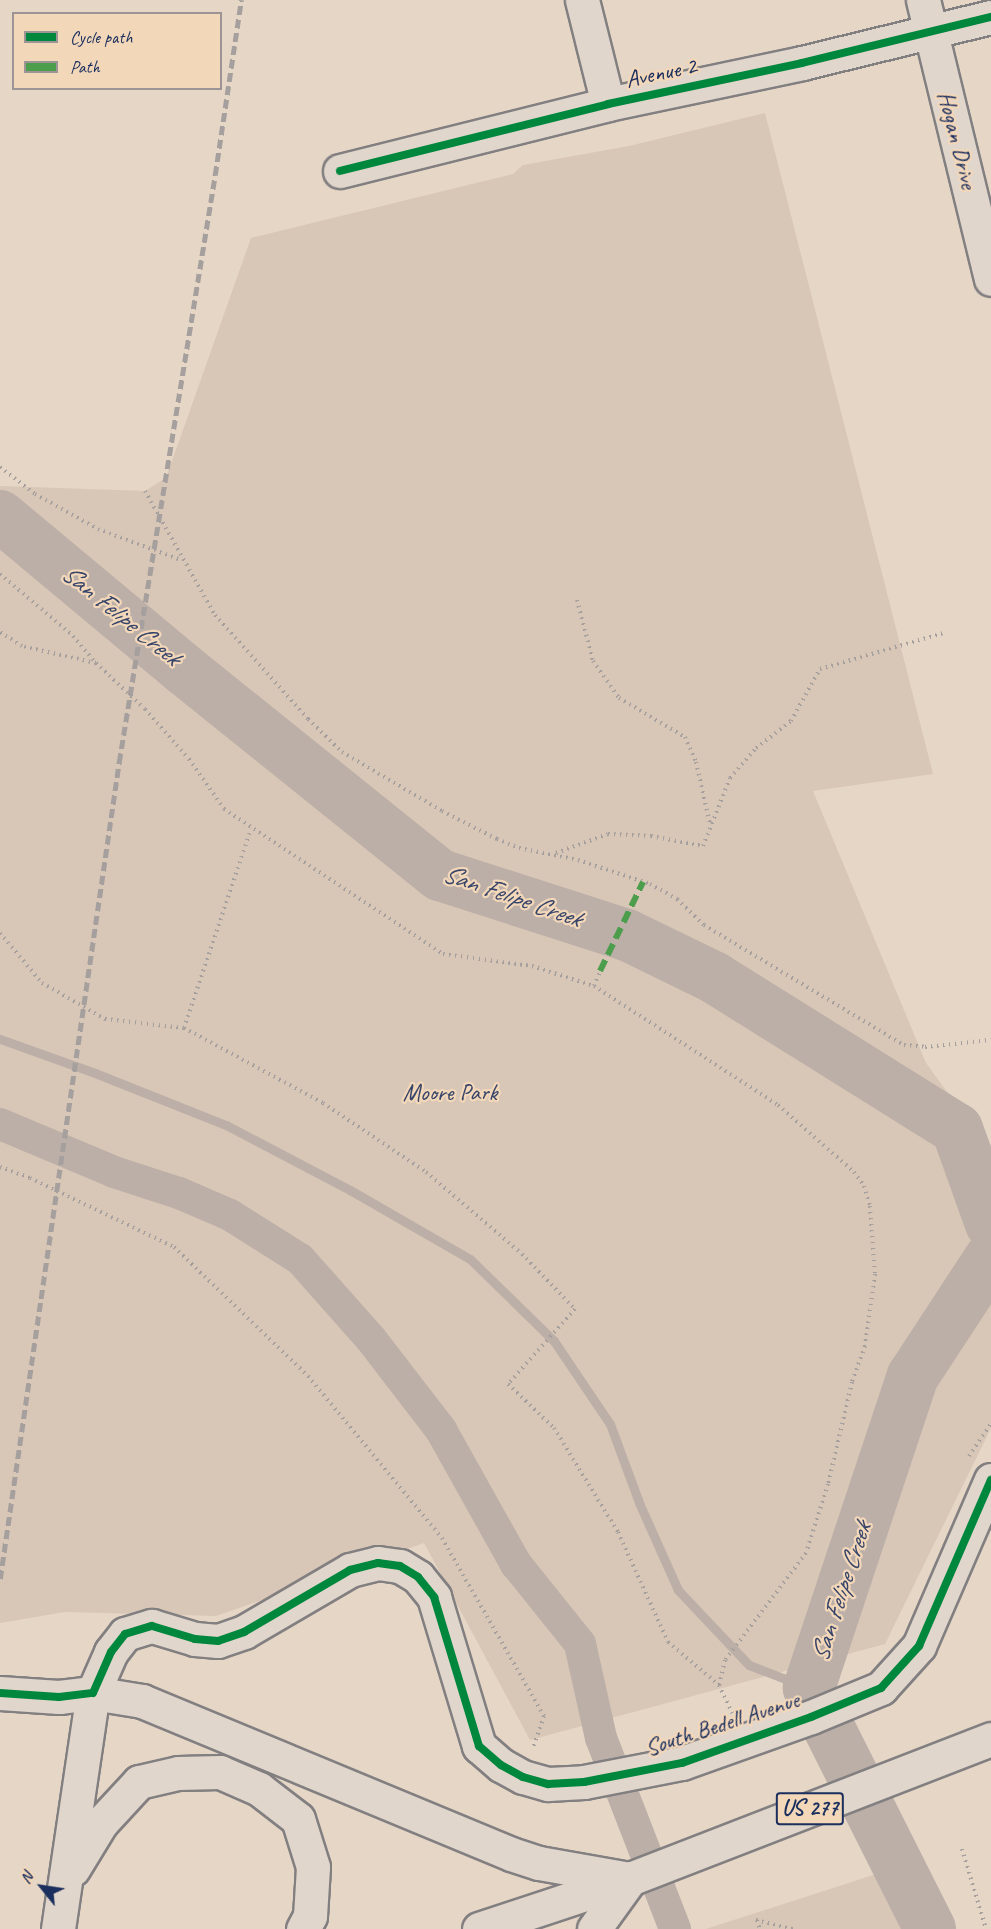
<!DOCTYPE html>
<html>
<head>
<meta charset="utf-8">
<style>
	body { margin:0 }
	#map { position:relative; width:991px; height:1929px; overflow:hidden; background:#e6d6c6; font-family:Caveat,sans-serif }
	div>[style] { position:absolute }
	.green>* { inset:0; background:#d8c6b6 }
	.stream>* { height:9px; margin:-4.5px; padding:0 4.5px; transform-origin:4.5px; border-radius:4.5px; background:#bbafa7 }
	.canal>* { height:32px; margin:-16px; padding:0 16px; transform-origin:16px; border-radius:16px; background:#bbafa7 }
	.river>* { height:52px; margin:-26px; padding:0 26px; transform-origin:26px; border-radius:26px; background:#bbafa7 }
	.path>* { height:4px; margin-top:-2px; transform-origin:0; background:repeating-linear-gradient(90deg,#a5a09e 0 1.5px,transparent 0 6px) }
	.roads { filter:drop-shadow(2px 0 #827f81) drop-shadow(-2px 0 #827f81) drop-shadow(0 2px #827f81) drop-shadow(0 -2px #827f81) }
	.minor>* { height:33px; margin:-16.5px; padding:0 16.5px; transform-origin:16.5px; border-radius:16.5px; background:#e1d6cb }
	.major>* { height:33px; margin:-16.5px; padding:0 16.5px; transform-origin:16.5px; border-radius:16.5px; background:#e1d6cb }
	.rail>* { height:4.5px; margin-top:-2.25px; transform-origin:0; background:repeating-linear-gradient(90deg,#a5a09e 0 9px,transparent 0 13.5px) }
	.quiet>* { height:6px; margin-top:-3px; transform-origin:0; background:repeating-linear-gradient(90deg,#4c9d4c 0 12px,transparent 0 18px) }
	.cycleway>* { height:8px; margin:-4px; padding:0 4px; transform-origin:4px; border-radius:4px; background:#00873e }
	span { translate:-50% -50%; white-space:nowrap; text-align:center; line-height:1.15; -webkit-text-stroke:4.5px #f3d7b9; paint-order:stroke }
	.shield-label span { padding:2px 4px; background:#f3d7b9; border:2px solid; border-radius:4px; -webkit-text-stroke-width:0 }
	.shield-label { font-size:22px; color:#1b2f5e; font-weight:700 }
	.street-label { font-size:24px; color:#1b2f5e }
	.park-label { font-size:24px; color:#37456a }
	.water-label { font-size:26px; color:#37456a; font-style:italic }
	.legend { position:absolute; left:12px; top:12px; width:210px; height:78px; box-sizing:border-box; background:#f3d7b9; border:2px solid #9d9495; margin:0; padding:8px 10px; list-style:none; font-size:18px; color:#1b2f5e }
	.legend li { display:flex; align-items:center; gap:12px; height:30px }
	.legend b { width:30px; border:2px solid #9d9495 }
	.north { position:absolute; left:12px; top:1857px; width:60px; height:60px; -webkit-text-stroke:4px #f3d7b9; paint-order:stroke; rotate:300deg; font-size:16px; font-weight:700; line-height:24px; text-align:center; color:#1b2f5e }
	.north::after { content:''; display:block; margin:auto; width:21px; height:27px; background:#1b2f5e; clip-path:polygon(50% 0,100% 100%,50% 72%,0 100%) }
</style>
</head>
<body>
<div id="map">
	<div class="green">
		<div style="clip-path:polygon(765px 113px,933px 774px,813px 791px,926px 1063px,991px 1152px,991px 1428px,885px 1644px,530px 1740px,424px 1543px,216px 1616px,65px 1612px,0 1623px,0 486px,145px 491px,166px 478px,251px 238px,513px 174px,523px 165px,629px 146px)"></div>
		<div style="clip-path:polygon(898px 1867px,913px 1929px,706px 1929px)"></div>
	</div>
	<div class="stream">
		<div style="left:0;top:1039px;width:101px;rotate:19.7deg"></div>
		<div style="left:95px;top:1073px;width:141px;rotate:21.7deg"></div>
		<div style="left:226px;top:1125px;width:140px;rotate:27.7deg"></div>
		<div style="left:350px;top:1190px;width:138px;rotate:29.9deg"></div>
		<div style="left:470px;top:1259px;width:117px;rotate:44.3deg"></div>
		<div style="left:554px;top:1341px;width:100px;rotate:56deg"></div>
		<div style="left:610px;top:1424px;width:86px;rotate:69.7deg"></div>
		<div style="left:640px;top:1505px;width:93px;rotate:65.9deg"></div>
		<div style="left:678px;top:1590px;width:103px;rotate:46.6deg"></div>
		<div style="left:749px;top:1665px;width:64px;rotate:21deg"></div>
	</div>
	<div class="canal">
		<div style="left:0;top:1124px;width:124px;rotate:22.8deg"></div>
		<div style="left:114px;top:1172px;width:68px;rotate:17.9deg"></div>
		<div style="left:179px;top:1193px;width:56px;rotate:23.3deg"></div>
		<div style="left:230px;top:1215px;width:83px;rotate:32.2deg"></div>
		<div style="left:300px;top:1259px;width:107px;rotate:48.4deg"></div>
		<div style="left:371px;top:1339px;width:115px;rotate:52.4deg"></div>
		<div style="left:441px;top:1430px;width:154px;rotate:60.8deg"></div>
		<div style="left:516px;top:1564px;width:102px;rotate:51.3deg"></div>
		<div style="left:580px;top:1644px;width:96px;rotate:77.4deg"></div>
		<div style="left:601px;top:1738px;width:205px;rotate:68.8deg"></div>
	</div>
	<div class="river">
		<div style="left:0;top:516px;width:242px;rotate:39.8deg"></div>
		<div style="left:186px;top:671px;width:326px;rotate:38.8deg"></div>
		<div style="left:440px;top:875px;width:196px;rotate:17.8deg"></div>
		<div style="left:627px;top:935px;width:98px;rotate:26deg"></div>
		<div style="left:715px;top:978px;width:285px;rotate:32deg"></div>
		<div style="left:957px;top:1129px;width:101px;rotate:70.3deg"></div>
		<div style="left:930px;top:1929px;width:270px;rotate:-116.7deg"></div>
		<div style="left:809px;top:1688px;width:329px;rotate:-71.6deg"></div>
		<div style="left:913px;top:1376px;width:142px;rotate:-56.8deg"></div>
	</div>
	<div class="path">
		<div style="left:0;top:467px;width:44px;rotate:37.6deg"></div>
		<div style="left:35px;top:494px;width:72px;rotate:29.1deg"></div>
		<div style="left:98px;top:529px;width:89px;rotate:20.5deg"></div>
		<div style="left:145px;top:491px;width:142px;rotate:60.6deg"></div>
		<div style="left:215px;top:615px;width:140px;rotate:48.2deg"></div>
		<div style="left:308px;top:719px;width:47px;rotate:44.1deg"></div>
		<div style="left:342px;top:752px;width:116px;rotate:30.5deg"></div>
		<div style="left:442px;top:811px;width:62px;rotate:27deg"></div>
		<div style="left:497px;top:839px;width:24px;rotate:22deg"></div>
		<div style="left:519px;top:848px;width:60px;rotate:11.5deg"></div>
		<div style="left:578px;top:860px;width:76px;rotate:18.4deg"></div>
		<div style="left:650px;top:884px;width:31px;rotate:29deg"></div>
		<div style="left:677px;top:899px;width:37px;rotate:44deg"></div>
		<div style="left:704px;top:925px;width:233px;rotate:31deg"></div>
		<div style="left:904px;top:1045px;width:21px;rotate:5deg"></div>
		<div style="left:925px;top:1047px;width:66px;rotate:-6.1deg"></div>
		<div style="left:0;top:574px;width:96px;rotate:40.3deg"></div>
		<div style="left:73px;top:636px;width:35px;rotate:50deg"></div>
		<div style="left:96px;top:663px;width:76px;rotate:-167.1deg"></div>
		<div style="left:22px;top:646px;width:26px;rotate:-148deg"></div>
		<div style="left:577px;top:600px;width:63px;rotate:75.3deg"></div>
		<div style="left:593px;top:661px;width:45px;rotate:54.9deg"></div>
		<div style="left:619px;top:698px;width:77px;rotate:30.6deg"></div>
		<div style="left:685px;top:737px;width:27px;rotate:66deg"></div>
		<div style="left:696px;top:762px;width:64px;rotate:77.3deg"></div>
		<div style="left:96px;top:663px;width:67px;rotate:43.2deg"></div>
		<div style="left:145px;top:709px;width:67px;rotate:48.7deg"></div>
		<div style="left:189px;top:759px;width:61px;rotate:55deg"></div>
		<div style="left:224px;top:809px;width:263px;rotate:33.5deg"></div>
		<div style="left:443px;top:954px;width:90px;rotate:7.7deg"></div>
		<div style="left:532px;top:966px;width:65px;rotate:17.9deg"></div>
		<div style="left:594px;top:986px;width:16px;rotate:-68deg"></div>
		<div style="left:556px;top:853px;width:55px;rotate:-20.1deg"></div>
		<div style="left:608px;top:834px;width:43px;rotate:2.7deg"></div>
		<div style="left:651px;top:836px;width:53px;rotate:10.9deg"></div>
		<div style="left:703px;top:846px;width:73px;rotate:-68.3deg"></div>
		<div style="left:730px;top:778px;width:40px;rotate:-49deg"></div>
		<div style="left:756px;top:748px;width:44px;rotate:-37.6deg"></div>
		<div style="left:791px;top:721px;width:60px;rotate:-60.9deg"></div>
		<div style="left:820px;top:669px;width:132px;rotate:-16.2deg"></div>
		<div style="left:0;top:933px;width:65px;rotate:50deg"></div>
		<div style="left:42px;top:983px;width:73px;rotate:29.7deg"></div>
		<div style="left:105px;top:1019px;width:80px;rotate:6.5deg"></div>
		<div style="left:184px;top:1028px;width:158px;rotate:28.3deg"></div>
		<div style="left:323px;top:1103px;width:124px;rotate:33.8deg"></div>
		<div style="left:426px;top:1172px;width:126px;rotate:40.5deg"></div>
		<div style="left:522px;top:1254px;width:76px;rotate:46.1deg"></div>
		<div style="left:575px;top:1309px;width:101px;rotate:131.8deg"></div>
		<div style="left:508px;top:1384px;width:64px;rotate:43.7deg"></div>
		<div style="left:554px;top:1428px;width:122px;rotate:58.4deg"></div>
		<div style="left:618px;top:1532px;width:121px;rotate:65.6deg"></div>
		<div style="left:668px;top:1642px;width:67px;rotate:40.1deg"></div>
		<div style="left:594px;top:986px;width:219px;rotate:32.9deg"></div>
		<div style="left:778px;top:1105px;width:101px;rotate:41.4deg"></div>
		<div style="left:854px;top:1172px;width:17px;rotate:54deg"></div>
		<div style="left:864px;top:1186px;width:21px;rotate:73deg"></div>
		<div style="left:870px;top:1206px;width:68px;rotate:85.8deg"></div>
		<div style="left:875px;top:1274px;width:73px;rotate:97.9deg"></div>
		<div style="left:865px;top:1346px;width:38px;rotate:110deg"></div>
		<div style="left:852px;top:1382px;width:105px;rotate:103.2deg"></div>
		<div style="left:828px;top:1484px;width:72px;rotate:107.7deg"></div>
		<div style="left:806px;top:1553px;width:134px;rotate:127.1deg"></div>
		<div style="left:725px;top:1660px;width:26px;rotate:103deg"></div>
		<div style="left:719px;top:1685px;width:31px;rotate:65deg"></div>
		<div style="left:184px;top:1028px;width:210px;rotate:-71.4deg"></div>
		<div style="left:0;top:1167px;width:32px;rotate:20deg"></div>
		<div style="left:30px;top:1178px;width:160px;rotate:25.6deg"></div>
		<div style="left:174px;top:1247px;width:186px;rotate:43.9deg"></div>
		<div style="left:308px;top:1376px;width:210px;rotate:50.4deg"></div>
		<div style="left:442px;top:1538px;width:205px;rotate:60.2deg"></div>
		<div style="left:544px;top:1716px;width:34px;rotate:109deg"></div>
		<div style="left:969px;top:1456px;width:40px;rotate:-56deg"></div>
		<div style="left:962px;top:1849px;width:84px;rotate:73.3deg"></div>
		<div style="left:756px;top:1920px;width:38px;rotate:14deg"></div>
		<div style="left:757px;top:1920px;width:9px;rotate:72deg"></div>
	</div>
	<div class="roads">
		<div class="minor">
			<div style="left:582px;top:0;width:107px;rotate:76deg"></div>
			<div style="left:923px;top:0;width:287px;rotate:76.3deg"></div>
			<div style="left:340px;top:171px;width:276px;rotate:-14deg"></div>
			<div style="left:608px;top:104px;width:198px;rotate:-11.9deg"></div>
			<div style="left:802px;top:63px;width:195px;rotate:-13.7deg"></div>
			<div style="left:0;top:1693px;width:59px;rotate:3.9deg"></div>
			<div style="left:59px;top:1697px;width:34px;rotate:-7deg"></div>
			<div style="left:93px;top:1693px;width:45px;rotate:-66.3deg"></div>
			<div style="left:111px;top:1652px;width:23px;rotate:-52deg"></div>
			<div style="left:125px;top:1634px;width:28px;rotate:-17deg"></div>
			<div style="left:152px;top:1626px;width:45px;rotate:16.8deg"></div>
			<div style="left:195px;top:1639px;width:23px;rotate:5deg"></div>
			<div style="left:218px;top:1641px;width:28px;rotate:-19deg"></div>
			<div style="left:244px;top:1632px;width:123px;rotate:-30.3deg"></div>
			<div style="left:350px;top:1570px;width:29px;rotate:-14deg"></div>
			<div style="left:378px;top:1563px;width:22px;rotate:8deg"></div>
			<div style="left:400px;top:1566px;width:21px;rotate:31deg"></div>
			<div style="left:418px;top:1577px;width:26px;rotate:51deg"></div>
			<div style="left:434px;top:1597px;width:156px;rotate:73.2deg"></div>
			<div style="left:479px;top:1746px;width:29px;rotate:41deg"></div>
			<div style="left:501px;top:1765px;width:25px;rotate:29deg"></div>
			<div style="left:523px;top:1777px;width:26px;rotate:16deg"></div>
			<div style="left:548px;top:1784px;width:36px;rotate:-3deg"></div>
			<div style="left:584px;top:1782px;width:100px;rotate:-11deg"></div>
			<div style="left:682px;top:1763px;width:137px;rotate:-19.6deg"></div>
			<div style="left:811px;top:1717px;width:76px;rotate:-22.5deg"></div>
			<div style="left:881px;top:1688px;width:57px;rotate:-47.9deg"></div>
			<div style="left:919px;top:1646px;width:181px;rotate:-66.6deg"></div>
		</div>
		<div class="major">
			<div style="left:73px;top:1869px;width:54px;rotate:-58.7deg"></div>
			<div style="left:101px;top:1823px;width:56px;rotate:-47.2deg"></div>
			<div style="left:139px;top:1782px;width:40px;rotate:-13deg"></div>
			<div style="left:178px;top:1773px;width:42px;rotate:-1.4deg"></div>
			<div style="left:220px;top:1772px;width:43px;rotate:23.6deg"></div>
			<div style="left:259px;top:1789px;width:49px;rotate:37.6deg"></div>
			<div style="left:298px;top:1819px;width:50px;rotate:72.6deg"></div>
			<div style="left:313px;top:1867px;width:49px;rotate:93.5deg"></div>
			<div style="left:310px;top:1916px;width:15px;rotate:118deg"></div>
			<div style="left:58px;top:1929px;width:239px;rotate:-81.6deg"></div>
			<div style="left:93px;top:1693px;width:50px;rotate:9.3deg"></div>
			<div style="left:142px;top:1701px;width:399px;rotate:22.5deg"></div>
			<div style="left:511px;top:1854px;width:29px;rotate:18deg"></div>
			<div style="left:539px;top:1863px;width:92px;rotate:10deg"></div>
			<div style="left:479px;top:1929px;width:159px;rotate:-18.3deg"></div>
			<div style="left:630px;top:1879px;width:387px;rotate:-21.2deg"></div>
			<div style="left:594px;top:1929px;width:62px;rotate:-54.2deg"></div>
		</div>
	</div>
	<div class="rail">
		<div style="left:0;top:1579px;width:826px;rotate:-81.71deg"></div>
		<div style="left:119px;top:762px;width:595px;rotate:-80.71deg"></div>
		<div style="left:215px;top:175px;width:177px;rotate:-81.5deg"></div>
	</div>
	<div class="quiet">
		<div style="left:600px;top:971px;width:99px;rotate:-64.2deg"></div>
	</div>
	<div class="cycleway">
		<div style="left:340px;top:171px;width:276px;rotate:-14deg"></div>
		<div style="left:608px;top:104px;width:198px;rotate:-11.9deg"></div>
		<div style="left:802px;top:63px;width:195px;rotate:-13.7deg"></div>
		<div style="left:0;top:1693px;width:59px;rotate:3.9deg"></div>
		<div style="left:59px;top:1697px;width:34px;rotate:-7deg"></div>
		<div style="left:93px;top:1693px;width:45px;rotate:-66.3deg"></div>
		<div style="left:111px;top:1652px;width:23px;rotate:-52deg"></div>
		<div style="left:125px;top:1634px;width:28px;rotate:-17deg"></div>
		<div style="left:152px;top:1626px;width:45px;rotate:16.8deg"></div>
		<div style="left:195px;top:1639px;width:23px;rotate:5deg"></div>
		<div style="left:218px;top:1641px;width:28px;rotate:-19deg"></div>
		<div style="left:244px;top:1632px;width:123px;rotate:-30.3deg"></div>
		<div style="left:350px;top:1570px;width:29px;rotate:-14deg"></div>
		<div style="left:378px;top:1563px;width:22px;rotate:8deg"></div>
		<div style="left:400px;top:1566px;width:21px;rotate:31deg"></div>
		<div style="left:418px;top:1577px;width:26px;rotate:51deg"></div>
		<div style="left:434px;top:1597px;width:156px;rotate:73.2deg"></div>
		<div style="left:479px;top:1746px;width:29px;rotate:41deg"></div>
		<div style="left:501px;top:1765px;width:25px;rotate:29deg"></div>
		<div style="left:523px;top:1777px;width:26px;rotate:16deg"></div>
		<div style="left:548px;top:1784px;width:36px;rotate:-3deg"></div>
		<div style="left:584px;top:1782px;width:100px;rotate:-11deg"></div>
		<div style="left:682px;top:1763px;width:137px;rotate:-19.6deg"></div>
		<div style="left:811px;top:1717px;width:76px;rotate:-22.5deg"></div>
		<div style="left:881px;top:1688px;width:57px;rotate:-47.9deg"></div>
		<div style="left:919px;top:1646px;width:181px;rotate:-66.6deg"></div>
	</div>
	<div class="shield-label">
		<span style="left:810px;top:1809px">US 277</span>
	</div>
	<div class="street-label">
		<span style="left:661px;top:73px;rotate:-12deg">Avenue 2</span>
		<span style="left:957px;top:140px;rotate:76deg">Hogan Drive</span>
		<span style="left:722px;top:1724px;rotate:-18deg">South Bedell Avenue</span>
	</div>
	<div class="park-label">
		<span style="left:450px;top:1093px">Moore Park</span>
	</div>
	<div class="water-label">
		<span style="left:121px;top:615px;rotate:39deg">San Felipe Creek</span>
		<span style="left:512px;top:896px;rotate:19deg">San Felipe Creek</span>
		<span style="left:841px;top:1592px;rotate:-72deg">San Felipe Creek</span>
	</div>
	<ul class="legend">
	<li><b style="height:8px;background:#00873e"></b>Cycle path</li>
	<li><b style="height:8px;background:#4c9d4c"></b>Path</li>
	</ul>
	<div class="north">N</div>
</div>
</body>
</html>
